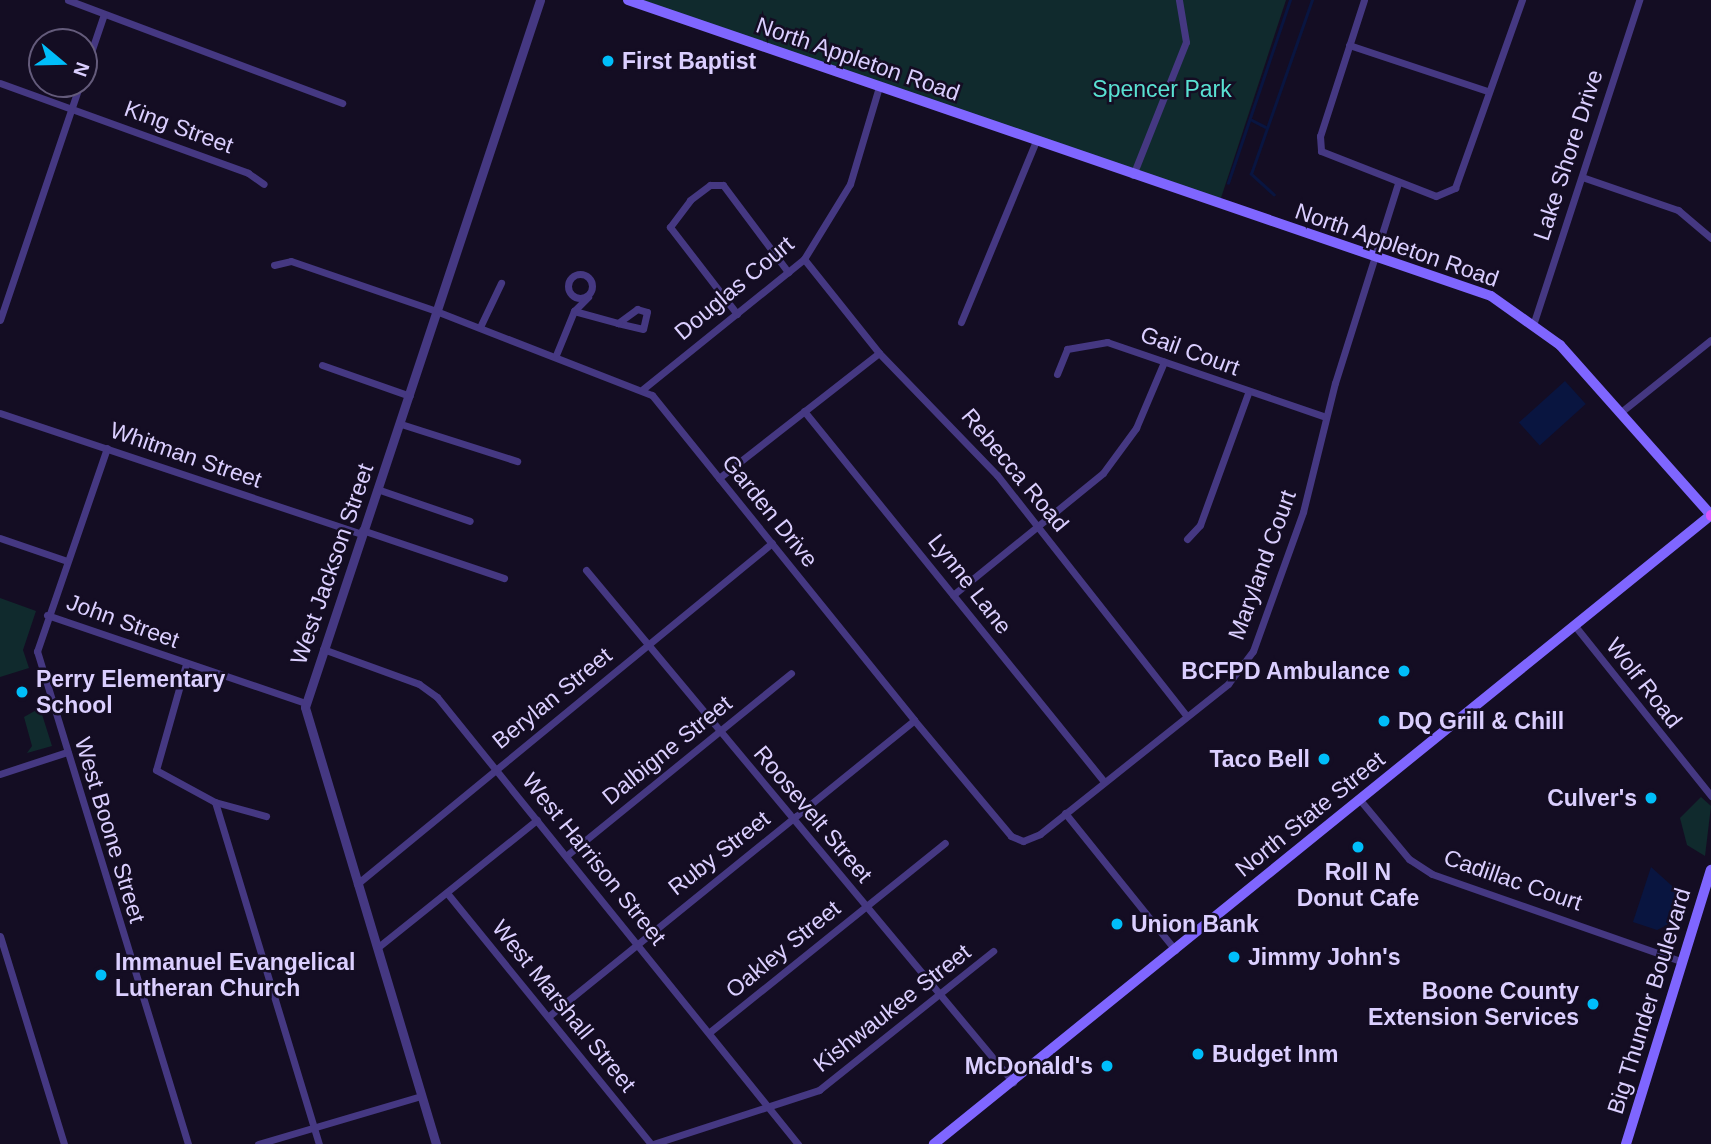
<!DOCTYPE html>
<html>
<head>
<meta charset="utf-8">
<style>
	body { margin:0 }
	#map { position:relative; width:1711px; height:1144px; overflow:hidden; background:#140d23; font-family:Arial,sans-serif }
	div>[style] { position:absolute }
	.green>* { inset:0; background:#102a2d }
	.water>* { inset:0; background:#091540; transform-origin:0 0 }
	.stream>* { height:2.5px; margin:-1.25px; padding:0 1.25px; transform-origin:1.25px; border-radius:1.25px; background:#091540 }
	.minor>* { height:7px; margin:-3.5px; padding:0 3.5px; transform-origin:3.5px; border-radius:3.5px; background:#453882 }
	.minor>.ring { margin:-3.5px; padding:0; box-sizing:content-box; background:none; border:7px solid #453882; border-radius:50% }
	.tertiary>* { height:9px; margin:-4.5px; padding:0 4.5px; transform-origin:4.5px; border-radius:4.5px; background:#453882 }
	.secondary>* { height:10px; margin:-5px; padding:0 5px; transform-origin:5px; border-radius:5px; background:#7f66ff }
	.primary>* { height:10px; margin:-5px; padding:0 5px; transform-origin:5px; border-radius:5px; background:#d856ff }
	.dots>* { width:19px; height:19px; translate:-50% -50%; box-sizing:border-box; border:4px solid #140d23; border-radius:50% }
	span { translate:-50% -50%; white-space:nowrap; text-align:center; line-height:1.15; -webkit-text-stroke:5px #140d23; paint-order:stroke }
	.street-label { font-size:23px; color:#dbcfff }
	.poi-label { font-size:23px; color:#dbcfff; font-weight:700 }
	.left { translate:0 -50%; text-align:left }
	.right { translate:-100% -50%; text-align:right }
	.park-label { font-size:23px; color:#59e1d2 }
	.north { position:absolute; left:28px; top:28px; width:70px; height:70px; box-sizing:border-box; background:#140d23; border:2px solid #645b7b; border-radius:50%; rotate:109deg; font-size:19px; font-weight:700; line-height:28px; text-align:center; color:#dbcfff }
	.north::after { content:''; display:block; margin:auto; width:24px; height:32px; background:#00befa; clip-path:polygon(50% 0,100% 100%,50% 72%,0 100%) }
</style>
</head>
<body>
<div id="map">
	<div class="green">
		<div style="clip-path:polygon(623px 0,1286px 0,1219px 204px)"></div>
		<div style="clip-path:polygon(0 598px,36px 611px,23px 650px,29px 668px,0 677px)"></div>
		<div style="clip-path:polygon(40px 708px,52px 746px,27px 753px,32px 746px,24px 717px)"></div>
		<div style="clip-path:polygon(1701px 797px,1711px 806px,1705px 856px,1687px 845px,1680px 818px)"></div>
	</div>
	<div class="water">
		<div style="left:1565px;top:381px;width:31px;height:62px;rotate:48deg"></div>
		<div style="clip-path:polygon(1651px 867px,1681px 894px,1667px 925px,1657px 930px,1633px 922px)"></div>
	</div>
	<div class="stream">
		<div style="left:1250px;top:119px;width:18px;rotate:27deg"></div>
		<div style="left:1228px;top:183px;width:193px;rotate:-71.3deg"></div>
		<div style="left:1274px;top:195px;width:31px;rotate:-138deg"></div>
		<div style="left:1251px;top:174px;width:184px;rotate:-70.7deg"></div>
	</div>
	<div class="minor">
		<div style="left:68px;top:0;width:293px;rotate:20.6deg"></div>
		<div style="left:1364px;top:0;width:143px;rotate:107.9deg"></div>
		<div style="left:1320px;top:136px;width:15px;rotate:86deg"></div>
		<div style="left:1321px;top:151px;width:123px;rotate:21.4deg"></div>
		<div style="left:1436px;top:196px;width:21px;rotate:-23deg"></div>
		<div style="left:1455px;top:188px;width:200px;rotate:-70.4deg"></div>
		<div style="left:1349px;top:45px;width:145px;rotate:18.4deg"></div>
		<div style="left:84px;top:73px;width:62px;rotate:-71.3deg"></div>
		<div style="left:0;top:83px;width:264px;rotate:19.9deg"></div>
		<div style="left:248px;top:173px;width:19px;rotate:35deg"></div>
		<div style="left:1133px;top:175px;width:143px;rotate:-68.3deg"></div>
		<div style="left:1186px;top:42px;width:43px;rotate:-99.5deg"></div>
		<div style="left:1582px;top:177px;width:102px;rotate:19deg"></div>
		<div style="left:1678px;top:210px;width:43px;rotate:40.3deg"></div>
		<div style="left:804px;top:259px;width:120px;rotate:51.4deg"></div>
		<div style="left:879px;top:353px;width:170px;rotate:46deg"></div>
		<div style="left:997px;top:475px;width:305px;rotate:51.8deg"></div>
		<div style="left:274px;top:265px;width:17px;rotate:-13deg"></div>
		<div style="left:291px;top:261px;width:153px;rotate:19deg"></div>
		<div style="left:436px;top:311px;width:232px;rotate:21.3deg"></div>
		<div style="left:652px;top:395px;width:417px;rotate:51.1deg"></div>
		<div style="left:914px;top:720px;width:151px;rotate:50.1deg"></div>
		<div style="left:1011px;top:836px;width:13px;rotate:23deg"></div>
		<div style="left:1023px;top:841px;width:18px;rotate:-22deg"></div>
		<div style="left:1040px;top:834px;width:241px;rotate:-38.6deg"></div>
		<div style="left:1228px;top:684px;width:41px;rotate:-52.9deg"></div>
		<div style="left:1253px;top:651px;width:148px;rotate:-70.2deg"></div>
		<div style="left:1303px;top:512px;width:133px;rotate:-76.1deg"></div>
		<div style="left:1335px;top:383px;width:210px;rotate:-72.5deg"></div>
		<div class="ring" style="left:568px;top:274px;width:17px;height:17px"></div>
		<div style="left:637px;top:309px;width:10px;rotate:17deg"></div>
		<div style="left:647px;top:312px;width:17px;rotate:103deg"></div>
		<div style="left:643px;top:329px;width:26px;rotate:-167deg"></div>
		<div style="left:618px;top:323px;width:24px;rotate:-36deg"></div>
		<div style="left:574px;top:311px;width:46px;rotate:15.3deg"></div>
		<div style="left:737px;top:314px;width:110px;rotate:-127.6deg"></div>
		<div style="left:670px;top:227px;width:34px;rotate:-53deg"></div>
		<div style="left:690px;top:200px;width:25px;rotate:-37deg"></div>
		<div style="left:710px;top:185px;width:13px"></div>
		<div style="left:723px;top:185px;width:109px;rotate:53.2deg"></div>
		<div style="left:0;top:320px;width:249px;rotate:-71.3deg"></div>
		<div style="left:961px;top:322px;width:196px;rotate:-67.5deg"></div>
		<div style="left:1534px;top:322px;width:339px;rotate:-71.9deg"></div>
		<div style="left:480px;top:327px;width:49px;rotate:-64.5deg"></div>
		<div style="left:556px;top:355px;width:48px;rotate:-67.8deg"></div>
		<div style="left:574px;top:311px;width:20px;rotate:-45deg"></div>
		<div style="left:322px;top:365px;width:93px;rotate:19.4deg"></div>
		<div style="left:1057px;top:374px;width:27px;rotate:-68deg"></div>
		<div style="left:1067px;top:349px;width:41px;rotate:-9.9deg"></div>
		<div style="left:1107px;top:342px;width:231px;rotate:18.9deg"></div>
		<div style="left:643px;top:389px;width:207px;rotate:-38.9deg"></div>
		<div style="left:804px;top:259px;width:88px;rotate:-58.5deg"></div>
		<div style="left:850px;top:184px;width:101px;rotate:-73.4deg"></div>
		<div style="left:804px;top:411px;width:477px;rotate:51deg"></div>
		<div style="left:1621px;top:412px;width:115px;rotate:-38.7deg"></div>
		<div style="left:0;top:413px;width:381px;rotate:18.5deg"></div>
		<div style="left:401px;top:424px;width:122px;rotate:17.7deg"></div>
		<div style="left:107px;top:448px;width:215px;rotate:109deg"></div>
		<div style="left:37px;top:651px;width:516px;rotate:72.97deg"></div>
		<div style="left:719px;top:478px;width:203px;rotate:-38deg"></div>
		<div style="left:377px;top:489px;width:98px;rotate:19deg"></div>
		<div style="left:362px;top:530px;width:150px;rotate:18.7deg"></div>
		<div style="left:0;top:538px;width:71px;rotate:18.9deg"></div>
		<div style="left:1187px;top:539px;width:19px;rotate:-47deg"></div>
		<div style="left:1200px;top:525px;width:140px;rotate:-70deg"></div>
		<div style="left:586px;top:570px;width:667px;rotate:50.17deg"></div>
		<div style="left:953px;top:595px;width:193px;rotate:-39.1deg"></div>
		<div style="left:1103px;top:473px;width:56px;rotate:-53.7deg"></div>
		<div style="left:1136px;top:428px;width:72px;rotate:-67deg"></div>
		<div style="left:47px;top:615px;width:273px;rotate:18.8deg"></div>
		<div style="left:1575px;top:626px;width:218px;rotate:51.3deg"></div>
		<div style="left:323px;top:649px;width:102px;rotate:20deg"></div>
		<div style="left:419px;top:684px;width:22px;rotate:36deg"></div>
		<div style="left:437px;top:697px;width:575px;rotate:51.08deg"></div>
		<div style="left:186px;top:664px;width:110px;rotate:105.8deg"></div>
		<div style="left:156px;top:770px;width:67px;rotate:28.5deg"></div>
		<div style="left:215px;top:802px;width:53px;rotate:15.4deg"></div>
		<div style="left:0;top:774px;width:71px;rotate:-18.2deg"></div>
		<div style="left:1360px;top:800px;width:77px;rotate:50.3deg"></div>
		<div style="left:1409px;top:859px;width:27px;rotate:33deg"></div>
		<div style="left:1432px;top:874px;width:261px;rotate:19.3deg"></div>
		<div style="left:215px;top:802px;width:357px;rotate:73.1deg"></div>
		<div style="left:1065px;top:813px;width:176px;rotate:51.2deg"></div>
		<div style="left:566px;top:856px;width:290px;rotate:-39.1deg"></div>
		<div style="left:357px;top:884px;width:537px;rotate:-39.41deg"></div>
		<div style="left:447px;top:893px;width:323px;rotate:50.9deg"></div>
		<div style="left:0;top:936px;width:218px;rotate:72.9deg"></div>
		<div style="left:377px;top:948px;width:205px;rotate:-38.7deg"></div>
		<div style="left:549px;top:1016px;width:470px;rotate:-39deg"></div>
		<div style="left:711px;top:1031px;width:300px;rotate:-38.8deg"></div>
		<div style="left:258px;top:1144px;width:170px;rotate:-16.4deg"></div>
		<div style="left:653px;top:1144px;width:175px;rotate:-18deg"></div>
		<div style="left:819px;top:1090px;width:223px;rotate:-38.6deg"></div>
	</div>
	<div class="tertiary">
		<div style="left:436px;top:1144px;width:456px;rotate:-106.7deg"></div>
		<div style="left:305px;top:707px;width:745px;rotate:-71.61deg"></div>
	</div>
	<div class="secondary">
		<div style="left:628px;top:0;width:912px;rotate:18.93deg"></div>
		<div style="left:1491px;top:296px;width:85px;rotate:35.4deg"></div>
		<div style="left:1560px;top:345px;width:227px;rotate:48.4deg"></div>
		<div style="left:1711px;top:515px;width:1000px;rotate:141.01deg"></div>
		<div style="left:1626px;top:1144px;width:287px;rotate:-72.8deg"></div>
	</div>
	<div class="primary">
		<div style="left:1711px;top:515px;width:1px;rotate:90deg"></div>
	</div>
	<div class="dots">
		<div style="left:608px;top:61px;background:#00befa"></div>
		<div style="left:1404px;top:671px;background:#00befa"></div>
		<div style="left:22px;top:692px;background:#00befa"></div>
		<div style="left:1384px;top:721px;background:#00befa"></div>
		<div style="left:1324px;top:759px;background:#00befa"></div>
		<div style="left:1651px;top:798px;background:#00befa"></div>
		<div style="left:1358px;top:847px;background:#00befa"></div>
		<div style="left:1117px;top:924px;background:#00befa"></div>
		<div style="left:1234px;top:957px;background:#00befa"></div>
		<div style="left:101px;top:975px;background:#00befa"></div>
		<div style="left:1593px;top:1004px;background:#00befa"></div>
		<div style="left:1198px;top:1054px;background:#00befa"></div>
		<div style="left:1107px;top:1066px;background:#00befa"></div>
	</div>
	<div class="street-label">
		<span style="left:858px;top:59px;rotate:19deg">North Appleton Road</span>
		<span style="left:179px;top:127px;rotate:20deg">King Street</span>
		<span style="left:1568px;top:155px;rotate:-72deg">Lake Shore Drive</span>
		<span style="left:1397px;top:245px;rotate:19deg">North Appleton Road</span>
		<span style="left:734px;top:288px;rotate:-40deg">Douglas Court</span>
		<span style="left:1190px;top:351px;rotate:20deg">Gail Court</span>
		<span style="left:186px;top:455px;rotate:19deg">Whitman Street</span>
		<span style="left:1015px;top:470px;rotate:50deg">Rebecca Road</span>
		<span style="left:770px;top:511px;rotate:51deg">Garden Drive</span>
		<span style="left:332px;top:564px;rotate:-71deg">West Jackson Street</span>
		<span style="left:1262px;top:565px;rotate:-70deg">Maryland Court</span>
		<span style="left:970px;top:584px;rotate:52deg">Lynne Lane</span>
		<span style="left:123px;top:621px;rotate:20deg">John Street</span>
		<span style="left:1644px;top:683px;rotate:52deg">Wolf Road</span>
		<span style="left:552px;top:698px;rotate:-39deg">Berylan Street</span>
		<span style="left:667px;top:750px;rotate:-39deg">Dalbigne Street</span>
		<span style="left:813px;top:814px;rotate:50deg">Roosevelt Street</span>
		<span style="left:1310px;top:814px;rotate:-39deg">North State Street</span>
		<span style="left:110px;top:830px;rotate:73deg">West Boone Street</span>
		<span style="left:719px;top:853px;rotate:-38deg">Ruby Street</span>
		<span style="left:594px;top:859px;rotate:51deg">West Harrison Street</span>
		<span style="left:1513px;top:880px;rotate:19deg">Cadillac Court</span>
		<span style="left:783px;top:949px;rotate:-39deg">Oakley Street</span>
		<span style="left:1649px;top:1001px;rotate:-73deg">Big Thunder Boulevard</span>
		<span style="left:564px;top:1006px;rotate:51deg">West Marshall Street</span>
		<span style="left:892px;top:1008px;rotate:-38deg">Kishwaukee Street</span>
	</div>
	<div class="poi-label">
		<span class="left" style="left:622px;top:61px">First Baptist</span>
		<span class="right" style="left:1390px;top:671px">BCFPD Ambulance</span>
		<span class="left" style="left:36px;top:692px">Perry Elementary<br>School</span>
		<span class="left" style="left:1398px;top:721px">DQ Grill &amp; Chill</span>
		<span class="right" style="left:1310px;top:759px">Taco Bell</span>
		<span class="right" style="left:1637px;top:798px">Culver's</span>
		<span style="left:1358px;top:885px">Roll N<br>Donut Cafe</span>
		<span class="left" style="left:1131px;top:924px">Union Bank</span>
		<span class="left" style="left:1248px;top:957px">Jimmy John's</span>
		<span class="left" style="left:115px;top:975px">Immanuel Evangelical<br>Lutheran Church</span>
		<span class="right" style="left:1579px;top:1004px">Boone County<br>Extension Services</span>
		<span class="left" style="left:1212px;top:1054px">Budget Inm</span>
		<span class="right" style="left:1093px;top:1066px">McDonald's</span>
	</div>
	<div class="park-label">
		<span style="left:1162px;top:89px">Spencer Park</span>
	</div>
	<div class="north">N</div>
</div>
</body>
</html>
